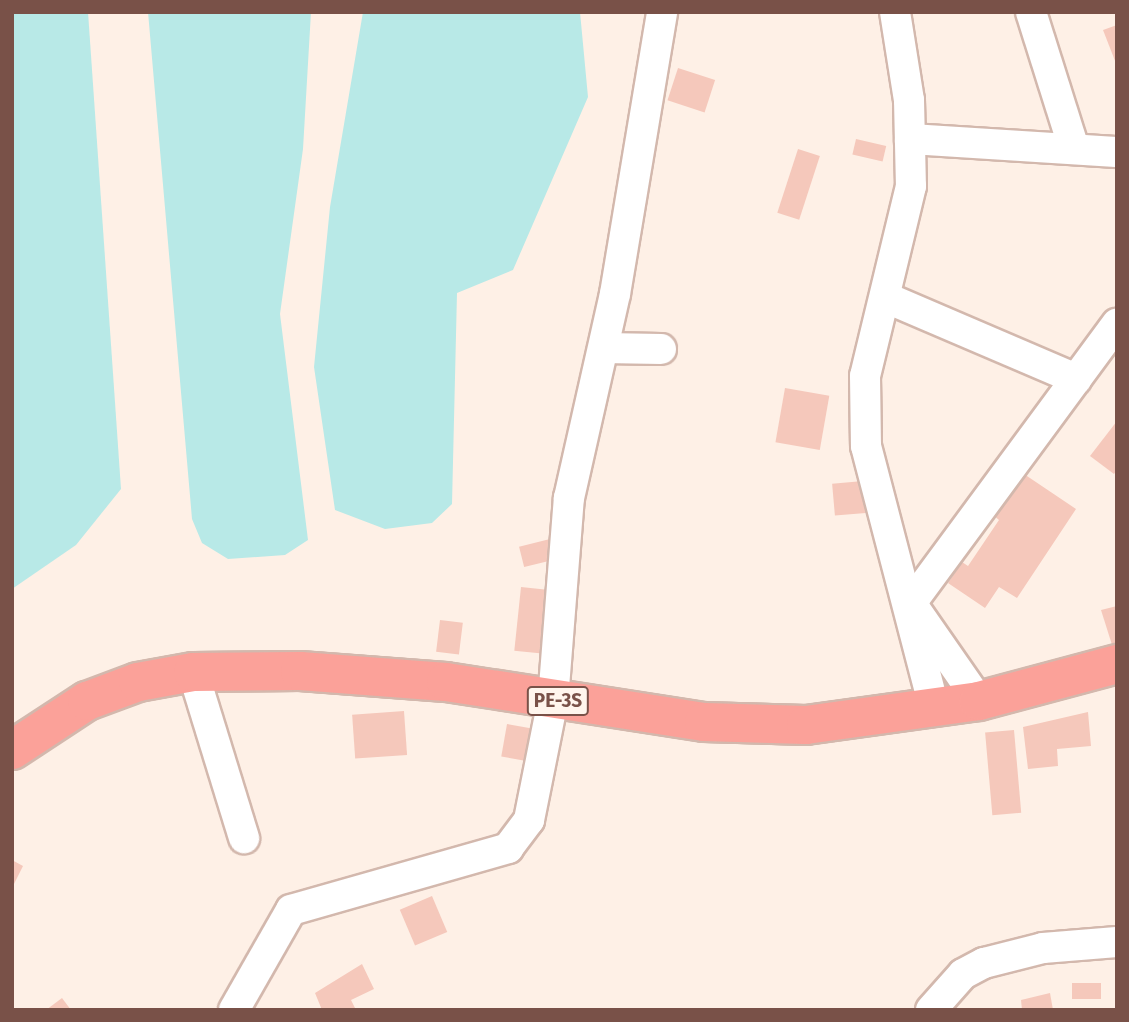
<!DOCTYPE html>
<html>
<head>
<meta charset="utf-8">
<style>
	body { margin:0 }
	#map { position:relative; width:1129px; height:1022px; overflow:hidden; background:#fef0e6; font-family:"Fira Sans",sans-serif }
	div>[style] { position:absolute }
	.water>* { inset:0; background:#b8e9e7 }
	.building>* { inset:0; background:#f5c8bb; transform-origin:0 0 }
	.roads { filter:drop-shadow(2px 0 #d3b8ad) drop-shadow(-2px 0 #d3b8ad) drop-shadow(0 2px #d3b8ad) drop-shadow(0 -2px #d3b8ad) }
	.minor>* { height:30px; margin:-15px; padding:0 15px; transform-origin:15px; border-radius:15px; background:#fff }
	.highway>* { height:38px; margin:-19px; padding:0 19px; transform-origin:19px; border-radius:19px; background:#fba199 }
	span { translate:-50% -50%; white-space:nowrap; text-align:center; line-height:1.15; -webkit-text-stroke:6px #fff5ed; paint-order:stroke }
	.shield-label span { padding:2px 5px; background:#fff5ed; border:2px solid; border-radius:5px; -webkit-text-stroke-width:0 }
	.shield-label { font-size:19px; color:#795148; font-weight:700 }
	.frame { position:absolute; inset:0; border:14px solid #795148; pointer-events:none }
</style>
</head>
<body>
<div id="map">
	<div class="water">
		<div style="clip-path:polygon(12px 12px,88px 12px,121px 489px,76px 545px,12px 589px)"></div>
		<div style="clip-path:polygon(148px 12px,311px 12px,303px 149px,280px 314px,308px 540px,285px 555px,228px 559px,202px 543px,192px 519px)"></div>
		<div style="clip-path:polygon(363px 12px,580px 12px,588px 97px,513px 270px,457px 293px,452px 504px,432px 523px,385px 529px,335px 510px,314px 367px,330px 207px)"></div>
	</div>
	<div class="building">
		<div style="clip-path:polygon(1117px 25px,1117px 66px,1103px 30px)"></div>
		<div style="left:678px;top:68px;width:39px;height:34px;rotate:18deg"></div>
		<div style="left:856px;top:139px;width:31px;height:16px;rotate:13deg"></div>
		<div style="left:798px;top:149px;width:23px;height:67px;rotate:18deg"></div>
		<div style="left:785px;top:388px;width:45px;height:55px;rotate:10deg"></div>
		<div style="clip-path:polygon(1117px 421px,1117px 470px,1114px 474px,1090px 456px)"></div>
		<div style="clip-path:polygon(1021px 472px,1076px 509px,1017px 598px,999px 587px,985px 608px,948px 583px,962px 562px,968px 566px,999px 520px,993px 515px)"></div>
		<div style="left:863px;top:481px;width:32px;height:31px;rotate:85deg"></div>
		<div style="left:554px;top:538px;width:21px;height:36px;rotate:76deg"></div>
		<div style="left:521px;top:587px;width:38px;height:64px;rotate:6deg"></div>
		<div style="clip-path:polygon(1117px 606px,1117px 647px,1113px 648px,1101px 610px)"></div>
		<div style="left:440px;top:620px;width:23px;height:32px;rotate:7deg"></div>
		<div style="left:404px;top:711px;width:44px;height:52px;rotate:86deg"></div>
		<div style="clip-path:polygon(1088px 712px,1091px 746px,1057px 749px,1058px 766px,1028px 769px,1023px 727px)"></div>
		<div style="left:507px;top:724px;width:34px;height:33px;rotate:10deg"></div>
		<div style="left:1014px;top:730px;width:83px;height:29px;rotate:85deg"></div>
		<div style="clip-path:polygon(12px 860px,23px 866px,12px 888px)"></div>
		<div style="left:432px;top:896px;width:39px;height:35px;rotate:67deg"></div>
		<div style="clip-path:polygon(362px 964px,374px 989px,351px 1000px,356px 1010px,322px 1010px,315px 993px)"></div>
		<div style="left:1101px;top:983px;width:16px;height:29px;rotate:90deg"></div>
		<div style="clip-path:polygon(1050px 993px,1053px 1010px,1022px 1010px,1021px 1000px)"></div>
		<div style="clip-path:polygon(62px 998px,71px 1010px,46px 1010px)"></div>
	</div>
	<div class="roads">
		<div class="minor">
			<div style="left:895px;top:12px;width:89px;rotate:81deg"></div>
			<div style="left:909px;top:100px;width:86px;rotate:88.7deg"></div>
			<div style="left:911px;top:186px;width:195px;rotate:103.6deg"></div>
			<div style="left:865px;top:376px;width:70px;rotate:89.2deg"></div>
			<div style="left:866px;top:446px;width:273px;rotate:75.4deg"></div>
			<div style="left:1031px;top:12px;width:143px;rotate:72.5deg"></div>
			<div style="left:910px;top:139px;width:207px;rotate:3.6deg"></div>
			<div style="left:887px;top:298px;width:206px;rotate:23.2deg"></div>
			<div style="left:604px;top:348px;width:57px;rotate:1deg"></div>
			<div style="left:193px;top:672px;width:174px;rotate:72.9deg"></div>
			<div style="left:979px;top:701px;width:119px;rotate:-124.8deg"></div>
			<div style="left:911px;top:603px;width:347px;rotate:-53.6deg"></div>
			<div style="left:234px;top:1010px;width:115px;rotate:-60.3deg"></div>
			<div style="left:291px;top:910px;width:226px;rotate:-15.9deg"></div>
			<div style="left:508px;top:848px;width:35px;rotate:-53deg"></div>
			<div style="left:529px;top:820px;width:122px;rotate:-78.7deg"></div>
			<div style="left:553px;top:700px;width:203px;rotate:-85.5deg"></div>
			<div style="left:569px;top:498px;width:209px;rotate:-77.3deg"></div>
			<div style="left:615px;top:294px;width:286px;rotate:-80.5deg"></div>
			<div style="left:931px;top:1010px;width:48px;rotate:-48.4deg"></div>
			<div style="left:963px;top:974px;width:24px;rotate:-28deg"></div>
			<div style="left:984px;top:963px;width:61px;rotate:-14.3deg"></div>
			<div style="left:1043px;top:948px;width:74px;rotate:-4.6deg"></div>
		</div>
		<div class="highway">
			<div style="left:12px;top:750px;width:90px;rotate:-33.2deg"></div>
			<div style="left:87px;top:701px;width:54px;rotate:-20.4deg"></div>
			<div style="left:138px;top:682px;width:56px;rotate:-10.3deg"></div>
			<div style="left:193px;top:672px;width:107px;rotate:-0.5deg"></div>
			<div style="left:300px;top:671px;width:146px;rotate:4.3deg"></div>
			<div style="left:446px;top:682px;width:261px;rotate:8.8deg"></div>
			<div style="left:704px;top:722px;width:102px;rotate:1.7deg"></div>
			<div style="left:806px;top:725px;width:175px;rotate:-7.9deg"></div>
			<div style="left:979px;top:701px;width:143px;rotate:-15deg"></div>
		</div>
	</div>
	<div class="shield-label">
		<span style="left:558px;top:701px">PE-3S</span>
	</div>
	<div class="frame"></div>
</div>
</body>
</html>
